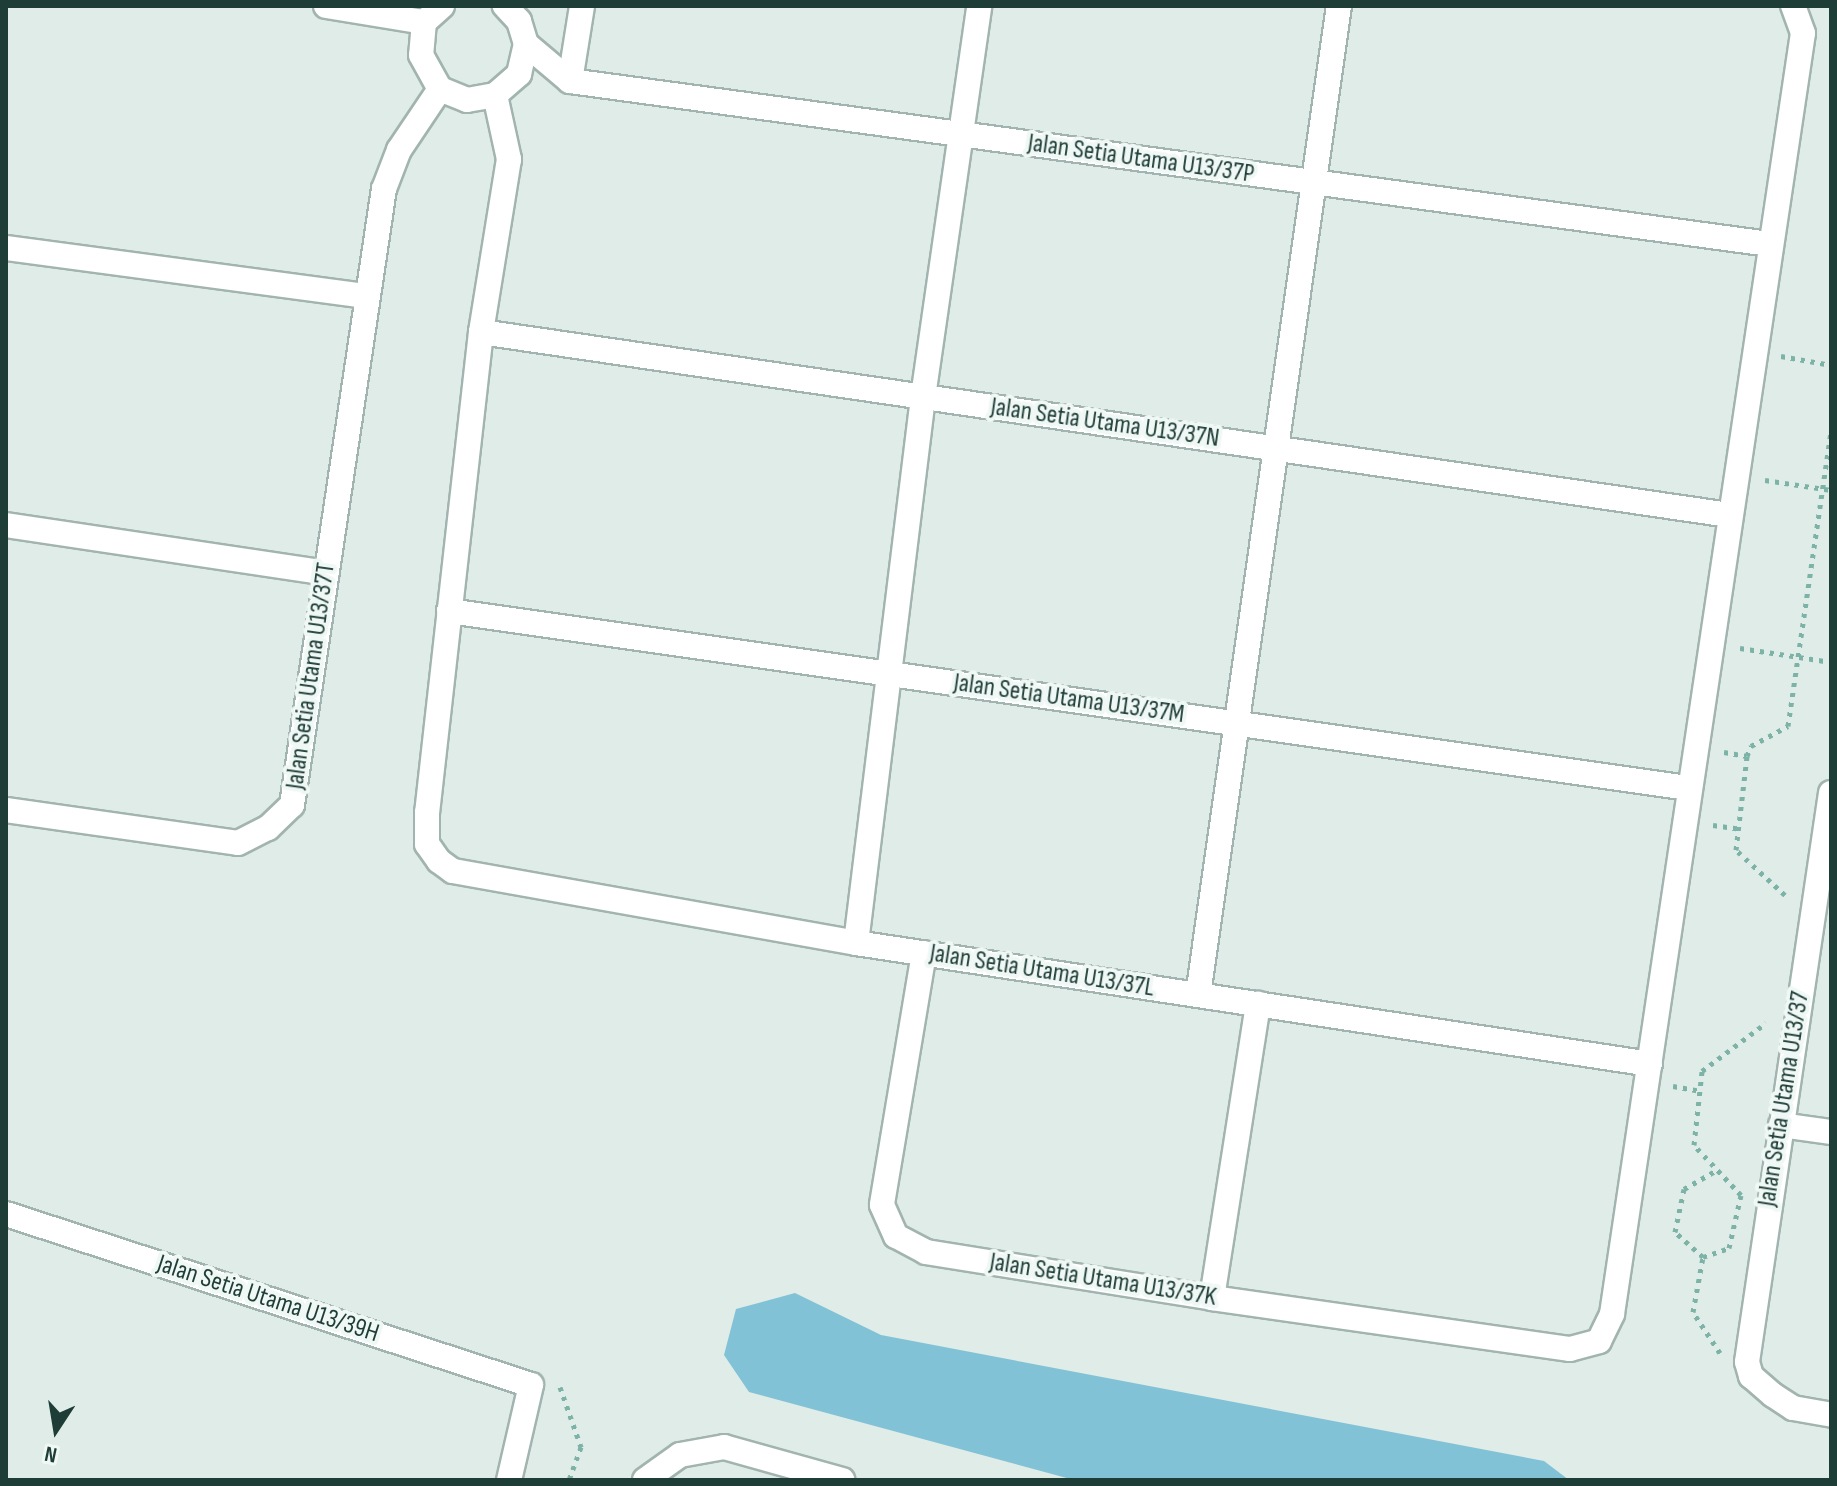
<!DOCTYPE html>
<html>
<head>
<meta charset="utf-8">
<style>
	body { margin:0 }
	#map { position:relative; width:1837px; height:1486px; overflow:hidden; background:#dfece7; font-family:"Sofia Sans Condensed",sans-serif }
	div>[style] { position:absolute }
	.water>* { inset:0; background:#82c2d6 }
	.path>* { height:5px; margin-top:-2.5px; transform-origin:0; background:repeating-linear-gradient(90deg,#7db2a6 0 4px,transparent 0 10px) }
	.roads { filter:drop-shadow(2px 0 #a2b4af) drop-shadow(-2px 0 #a2b4af) drop-shadow(0 2px #a2b4af) drop-shadow(0 -2px #a2b4af) }
	.minor>* { height:24px; margin:-12px; padding:0 12px; transform-origin:12px; border-radius:12px; background:#fff }
	span { translate:-50% -50%; white-space:nowrap; text-align:center; line-height:1.15; -webkit-text-stroke:8px #f0f8f5; paint-order:stroke }
	.street-label { font-size:26px; color:#1f3d37 }
	.frame { position:absolute; inset:0; border:8px solid #1f3d37; pointer-events:none }
	.north { position:absolute; left:16px; top:1390px; width:80px; height:80px; -webkit-text-stroke:6px #f0f8f5; paint-order:stroke; rotate:192deg; font-size:22px; font-weight:700; line-height:32px; text-align:center; color:#1f3d37 }
	.north::after { content:''; display:block; margin:auto; width:28px; height:36px; background:#1f3d37; clip-path:polygon(50% 0,100% 100%,50% 72%,0 100%) }
</style>
</head>
<body>
<div id="map">
	<div class="water">
		<div style="clip-path:polygon(795px 1293px,881px 1335px,1544px 1461px,1569px 1480px,1074px 1480px,749px 1392px,724px 1355px,736px 1309px)"></div>
	</div>
	<div class="path">
		<div style="left:1781px;top:356px;width:51px;rotate:10.2deg"></div>
		<div style="left:1765px;top:480px;width:67px;rotate:8.6deg"></div>
		<div style="left:1740px;top:648px;width:92px;rotate:8.7deg"></div>
		<div style="left:1724px;top:752px;width:23px;rotate:10deg"></div>
		<div style="left:1713px;top:825px;width:27px;rotate:8deg"></div>
		<div style="left:1785px;top:895px;width:67px;rotate:-137.4deg"></div>
		<div style="left:1736px;top:850px;width:95px;rotate:-83.3deg"></div>
		<div style="left:1747px;top:756px;width:11px;rotate:-68deg"></div>
		<div style="left:1751px;top:746px;width:42px;rotate:-28.4deg"></div>
		<div style="left:1788px;top:726px;width:299px;rotate:-81.7deg"></div>
		<div style="left:1673px;top:1086px;width:27px;rotate:10deg"></div>
		<div style="left:1703px;top:1257px;width:38px;rotate:-138deg"></div>
		<div style="left:1675px;top:1232px;width:44px;rotate:-78.2deg"></div>
		<div style="left:1684px;top:1189px;width:38px;rotate:-30deg"></div>
		<div style="left:1720px;top:1353px;width:49px;rotate:-123.4deg"></div>
		<div style="left:1693px;top:1312px;width:56px;rotate:-79.7deg"></div>
		<div style="left:1703px;top:1257px;width:28px;rotate:-19deg"></div>
		<div style="left:1729px;top:1248px;width:54px;rotate:-77.2deg"></div>
		<div style="left:1741px;top:1195px;width:69px;rotate:-133.2deg"></div>
		<div style="left:1694px;top:1145px;width:74px;rotate:-83.8deg"></div>
		<div style="left:1702px;top:1071px;width:80px;rotate:-36.9deg"></div>
		<div style="left:560px;top:1387px;width:64px;rotate:70.7deg"></div>
		<div style="left:581px;top:1447px;width:35px;rotate:110deg"></div>
	</div>
	<div class="roads">
		<div class="minor">
			<div style="left:326px;top:6px;width:99px;rotate:9.3deg"></div>
			<div style="left:442px;top:6px;width:24px;rotate:138deg"></div>
			<div style="left:424px;top:22px;width:33px;rotate:95deg"></div>
			<div style="left:421px;top:55px;width:39px;rotate:61deg"></div>
			<div style="left:440px;top:89px;width:29px;rotate:22deg"></div>
			<div style="left:467px;top:100px;width:28px;rotate:-10deg"></div>
			<div style="left:495px;top:95px;width:32px;rotate:-41deg"></div>
			<div style="left:519px;top:74px;width:31px;rotate:-77deg"></div>
			<div style="left:526px;top:44px;width:24px;rotate:-107deg"></div>
			<div style="left:519px;top:21px;width:21px;rotate:-133deg"></div>
			<div style="left:526px;top:44px;width:57px;rotate:40.1deg"></div>
			<div style="left:570px;top:81px;width:1210px;rotate:7.74deg"></div>
			<div style="left:570px;top:81px;width:76px;rotate:-80.9deg"></div>
			<div style="left:495px;top:95px;width:66px;rotate:77.7deg"></div>
			<div style="left:509px;top:159px;width:175px;rotate:99.2deg"></div>
			<div style="left:481px;top:332px;width:483px;rotate:96.4deg"></div>
			<div style="left:427px;top:812px;width:32px;rotate:90deg"></div>
			<div style="left:427px;top:844px;width:21px;rotate:55deg"></div>
			<div style="left:439px;top:861px;width:17px;rotate:36deg"></div>
			<div style="left:453px;top:871px;width:409px;rotate:10.1deg"></div>
			<div style="left:856px;top:943px;width:803px;rotate:8.66deg"></div>
			<div style="left:6px;top:248px;width:361px;rotate:7.6deg"></div>
			<div style="left:481px;top:332px;width:1262px;rotate:8.34deg"></div>
			<div style="left:6px;top:525px;width:324px;rotate:8.5deg"></div>
			<div style="left:449px;top:611px;width:1252px;rotate:8.13deg"></div>
			<div style="left:1831px;top:793px;width:575px;rotate:98.4deg"></div>
			<div style="left:1747px;top:1362px;width:15px;rotate:74deg"></div>
			<div style="left:1751px;top:1376px;width:29px;rotate:41deg"></div>
			<div style="left:1773px;top:1395px;width:24px;rotate:33deg"></div>
			<div style="left:1793px;top:1408px;width:39px;rotate:10deg"></div>
			<div style="left:6px;top:810px;width:234px;rotate:8.1deg"></div>
			<div style="left:238px;top:843px;width:34px;rotate:-27deg"></div>
			<div style="left:268px;top:828px;width:33px;rotate:-44deg"></div>
			<div style="left:292px;top:805px;width:623px;rotate:-81.51deg"></div>
			<div style="left:384px;top:189px;width:42px;rotate:-69deg"></div>
			<div style="left:399px;top:150px;width:73px;rotate:-56.1deg"></div>
			<div style="left:856px;top:943px;width:550px;rotate:-83deg"></div>
			<div style="left:923px;top:397px;width:395px;rotate:-81.8deg"></div>
			<div style="left:924px;top:953px;width:255px;rotate:99.5deg"></div>
			<div style="left:882px;top:1205px;width:34px;rotate:66deg"></div>
			<div style="left:896px;top:1236px;width:34px;rotate:28deg"></div>
			<div style="left:926px;top:1252px;width:290px;rotate:9.1deg"></div>
			<div style="left:1212px;top:1298px;width:362px;rotate:8.1deg"></div>
			<div style="left:1570px;top:1349px;width:30px;rotate:-15deg"></div>
			<div style="left:1599px;top:1341px;width:30px;rotate:-64deg"></div>
			<div style="left:1612px;top:1314px;width:1295px;rotate:-81.52deg"></div>
			<div style="left:1803px;top:33px;width:29px;rotate:-110deg"></div>
			<div style="left:1198px;top:995px;width:999px;rotate:-81.89deg"></div>
			<div style="left:1781px;top:1125px;width:50px;rotate:8deg"></div>
			<div style="left:6px;top:1214px;width:552px;rotate:18.04deg"></div>
			<div style="left:531px;top:1385px;width:98px;rotate:103deg"></div>
			<div style="left:1212px;top:1298px;width:298px;rotate:-81.1deg"></div>
			<div style="left:645px;top:1480px;width:43px;rotate:-35.5deg"></div>
			<div style="left:680px;top:1455px;width:45px;rotate:-10.3deg"></div>
			<div style="left:724px;top:1447px;width:123px;rotate:15.6deg"></div>
		</div>
	</div>
	<div class="street-label">
		<span style="left:1141px;top:159px;rotate:8deg">Jalan Setia Utama U13/37P</span>
		<span style="left:1105px;top:423px;rotate:8deg">Jalan Setia Utama U13/37N</span>
		<span style="left:311px;top:676px;rotate:-82deg">Jalan Setia Utama U13/37T</span>
		<span style="left:1069px;top:699px;rotate:8deg">Jalan Setia Utama U13/37M</span>
		<span style="left:1042px;top:971px;rotate:9deg">Jalan Setia Utama U13/37L</span>
		<span style="left:1784px;top:1099px;rotate:-81deg">Jalan Setia Utama U13/37</span>
		<span style="left:1103px;top:1280px;rotate:9deg">Jalan Setia Utama U13/37K</span>
		<span style="left:268px;top:1299px;rotate:18deg">Jalan Setia Utama U13/39H</span>
	</div>
	<div class="frame"></div>
	<div class="north">N</div>
</div>
</body>
</html>
